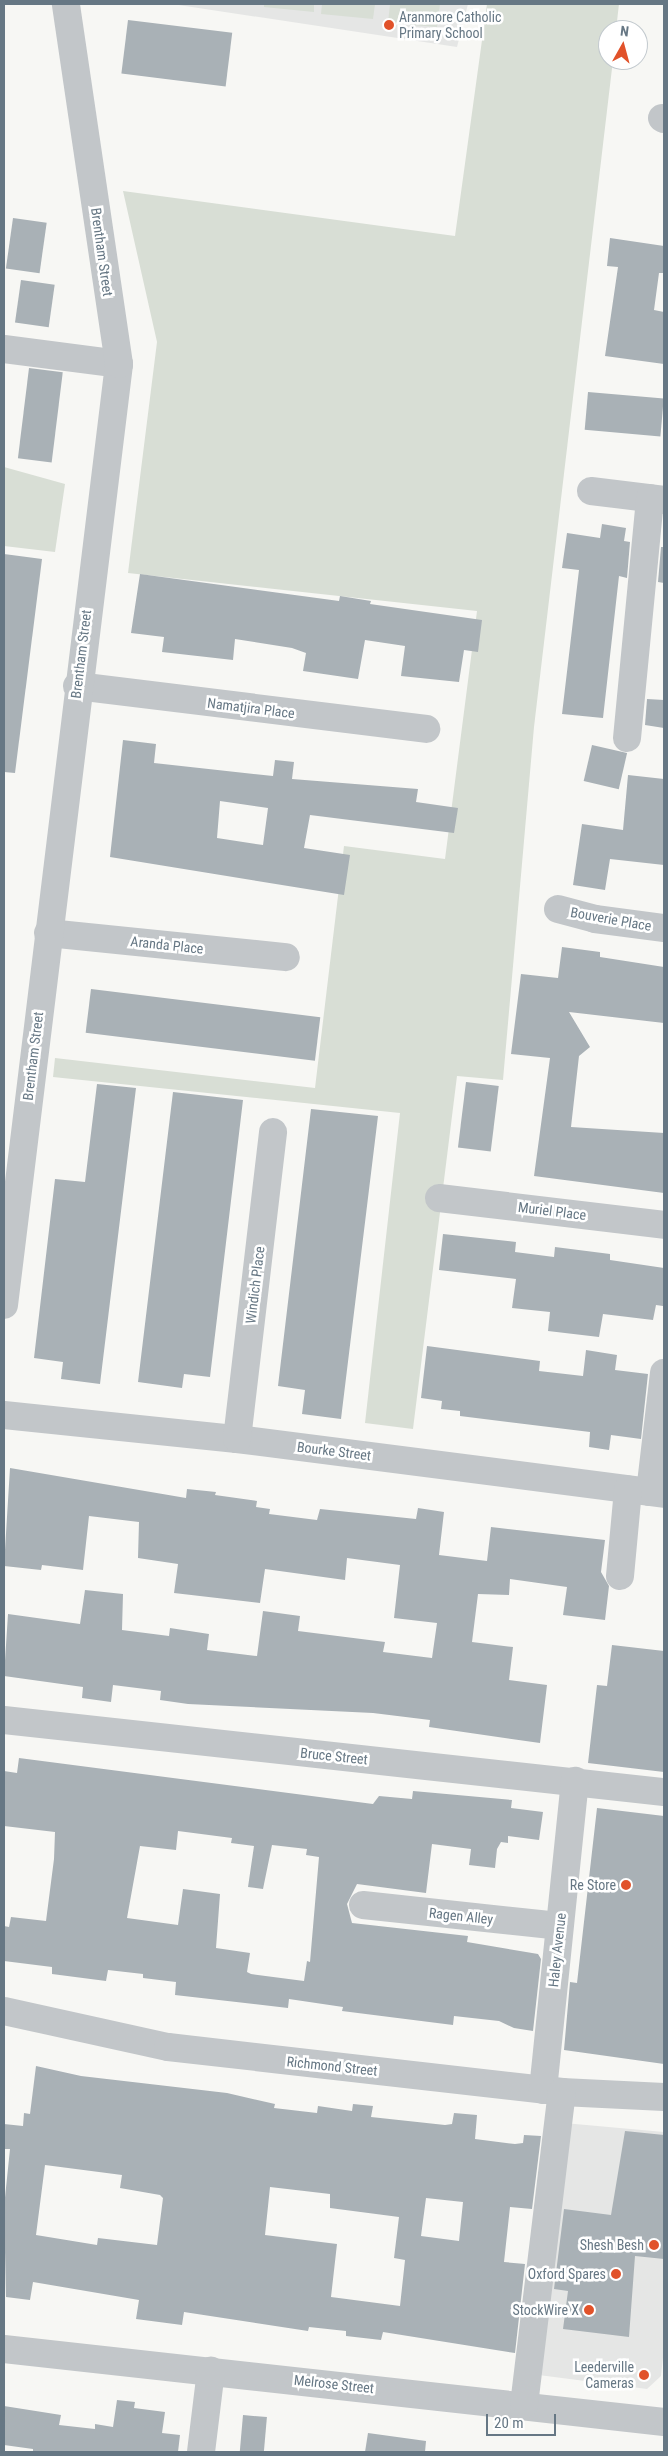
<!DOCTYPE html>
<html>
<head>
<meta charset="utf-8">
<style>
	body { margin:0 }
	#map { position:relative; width:668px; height:2456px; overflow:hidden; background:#f7f7f4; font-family:"Roboto Condensed",sans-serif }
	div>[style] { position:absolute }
	.built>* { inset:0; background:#e5e6e5 }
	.green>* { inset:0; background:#d8ded5 }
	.building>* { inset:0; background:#a9b1b6; transform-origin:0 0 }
	.minor>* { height:28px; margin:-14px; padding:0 14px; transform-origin:14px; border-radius:14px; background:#c2c6c9 }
	.dots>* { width:14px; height:14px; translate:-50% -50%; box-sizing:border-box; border:2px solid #fff; border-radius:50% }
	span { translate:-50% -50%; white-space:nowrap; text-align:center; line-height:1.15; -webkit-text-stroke:5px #fff; paint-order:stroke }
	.poi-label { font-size:14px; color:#667784 }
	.left { translate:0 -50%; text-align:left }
	.right { translate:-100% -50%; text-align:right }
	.street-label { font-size:14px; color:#667784 }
	.frame { position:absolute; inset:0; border:5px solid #667784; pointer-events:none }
	.north { position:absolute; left:598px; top:20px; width:50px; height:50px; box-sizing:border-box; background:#fff; border:1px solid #c2c9ce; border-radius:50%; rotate:7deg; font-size:14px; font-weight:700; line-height:20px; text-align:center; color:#667784 }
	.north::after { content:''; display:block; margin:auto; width:18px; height:22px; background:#e1522a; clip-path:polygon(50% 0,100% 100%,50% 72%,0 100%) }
	.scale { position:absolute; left:486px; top:2414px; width:70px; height:22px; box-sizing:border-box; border:2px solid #667784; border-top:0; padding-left:6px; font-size:15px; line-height:18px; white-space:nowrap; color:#667784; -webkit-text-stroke:4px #fff; paint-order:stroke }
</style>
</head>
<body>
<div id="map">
	<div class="built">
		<div style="clip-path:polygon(172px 4px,468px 4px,457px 47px)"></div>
		<div style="clip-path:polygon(564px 2123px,664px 2132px,664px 2348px,661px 2376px,647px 2389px,531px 2374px)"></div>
	</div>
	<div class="green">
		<div style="clip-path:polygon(264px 4px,314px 4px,314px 12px,264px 7px)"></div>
		<div style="clip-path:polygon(322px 4px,375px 4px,373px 19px,321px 14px)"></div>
		<div style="clip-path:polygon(390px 4px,440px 4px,437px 27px,388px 23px)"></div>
		<div style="clip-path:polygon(487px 4px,619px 4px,616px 30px,608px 30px,608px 60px,613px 60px,534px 727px,503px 1080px,457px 1076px,413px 1429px,365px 1423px,400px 1113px,53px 1077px,55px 1058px,315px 1088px,344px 846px,445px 859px,477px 611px,128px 573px,157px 342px,123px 191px,455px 236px)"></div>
		<div style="clip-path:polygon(4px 467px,65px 484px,55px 552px,4px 546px)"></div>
	</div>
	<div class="building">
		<div style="left:128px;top:20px;width:105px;height:54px;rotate:7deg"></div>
		<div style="left:13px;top:218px;width:34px;height:51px;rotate:8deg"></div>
		<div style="clip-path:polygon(610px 238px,664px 246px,664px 273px,659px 273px,654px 310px,664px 312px,664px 364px,605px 356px,618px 267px,607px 266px)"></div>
		<div style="left:21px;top:280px;width:34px;height:43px;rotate:8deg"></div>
		<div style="left:29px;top:368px;width:34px;height:91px;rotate:7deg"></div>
		<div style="left:588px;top:392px;width:76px;height:38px;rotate:5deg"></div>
		<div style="clip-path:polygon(602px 524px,626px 528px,624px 541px,630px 542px,627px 578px,619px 576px,603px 718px,562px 714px,579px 570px,562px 568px,567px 533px,600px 538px)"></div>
		<div style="clip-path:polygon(661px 547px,664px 547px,664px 583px,658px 582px)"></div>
		<div style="clip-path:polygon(4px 554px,42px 559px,15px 773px,4px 772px)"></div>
		<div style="clip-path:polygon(140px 574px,339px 601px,340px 596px,371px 601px,370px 604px,482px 620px,478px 652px,464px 650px,459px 682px,401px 676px,405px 646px,365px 640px,358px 679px,303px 671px,306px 653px,292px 648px,235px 639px,233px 660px,162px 652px,164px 637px,131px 633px)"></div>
		<div style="clip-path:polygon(647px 699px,664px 700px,664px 728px,645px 725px)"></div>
		<div style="clip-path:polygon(evenodd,123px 740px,156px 744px,154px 763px,273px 776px,275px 760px,294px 762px,292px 779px,418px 789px,416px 802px,458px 808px,454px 833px,310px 815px,304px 848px,350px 855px,344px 895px,110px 857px,123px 740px,220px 801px,268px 808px,263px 845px,217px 838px,220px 801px)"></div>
		<div style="left:592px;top:745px;width:36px;height:37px;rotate:13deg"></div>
		<div style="clip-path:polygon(628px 775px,664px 779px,664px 865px,610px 859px,605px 890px,573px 885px,582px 824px,623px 830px)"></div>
		<div style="clip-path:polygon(562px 947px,600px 952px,600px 957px,664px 967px,664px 1023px,569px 1012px,590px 1047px,579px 1056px,571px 1127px,664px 1133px,664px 1193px,534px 1176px,550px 1058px,511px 1054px,521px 974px,558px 978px)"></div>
		<div style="left:91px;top:989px;width:231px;height:44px;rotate:7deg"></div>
		<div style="left:466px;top:1082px;width:33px;height:66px;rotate:7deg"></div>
		<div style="clip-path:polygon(97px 1084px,136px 1088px,100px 1384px,61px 1379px,63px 1362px,34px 1358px,55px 1179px,85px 1182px)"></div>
		<div style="clip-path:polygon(173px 1092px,243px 1100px,210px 1377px,184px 1374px,182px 1388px,138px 1382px)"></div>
		<div style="clip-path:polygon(311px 1109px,378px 1116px,341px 1419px,302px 1414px,305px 1390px,278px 1386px)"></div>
		<div style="clip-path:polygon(443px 1234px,516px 1242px,515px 1252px,554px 1257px,555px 1247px,610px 1254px,610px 1260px,664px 1268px,663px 1306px,656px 1305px,653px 1320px,603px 1314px,599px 1337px,548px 1331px,550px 1312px,512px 1308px,516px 1279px,439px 1270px)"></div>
		<div style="clip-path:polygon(427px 1346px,540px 1361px,539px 1371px,583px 1376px,586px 1350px,617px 1355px,615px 1370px,648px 1374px,641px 1439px,611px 1435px,609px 1450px,589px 1447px,590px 1432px,460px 1416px,460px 1411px,441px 1409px,442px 1401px,421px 1398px)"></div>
		<div style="clip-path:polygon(10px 1468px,186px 1498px,187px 1489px,216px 1492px,215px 1495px,257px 1501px,256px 1507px,270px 1509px,269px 1514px,317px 1520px,320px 1509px,416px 1519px,418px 1508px,444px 1512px,439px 1555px,487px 1561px,491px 1527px,605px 1540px,601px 1572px,609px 1586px,605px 1620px,563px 1615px,567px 1587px,510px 1579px,509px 1595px,478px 1594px,472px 1642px,513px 1647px,509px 1680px,547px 1685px,540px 1743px,429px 1727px,430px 1720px,373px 1713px,188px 1704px,160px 1700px,161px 1691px,113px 1685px,111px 1702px,82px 1698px,83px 1687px,4px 1676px,8px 1614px,80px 1624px,85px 1590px,123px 1594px,122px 1630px,169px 1636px,170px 1628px,209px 1634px,207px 1650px,257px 1656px,263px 1611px,300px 1616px,298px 1631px,385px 1642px,383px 1652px,432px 1658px,437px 1623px,394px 1618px,400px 1565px,347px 1558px,345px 1580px,265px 1569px,260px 1603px,174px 1593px,178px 1564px,138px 1558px,139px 1522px,89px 1516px,83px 1570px,42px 1565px,41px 1570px,4px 1566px)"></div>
		<div style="clip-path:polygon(612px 1645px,664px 1651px,664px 1772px,588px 1763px,597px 1685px,607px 1686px)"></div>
		<div style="clip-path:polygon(evenodd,19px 1758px,373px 1804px,379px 1796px,412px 1799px,413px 1791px,512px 1800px,511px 1808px,543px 1812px,539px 1840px,508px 1836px,508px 1843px,501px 1842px,497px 1849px,495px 1868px,469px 1865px,471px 1849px,432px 1844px,426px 1893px,357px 1884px,347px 1904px,352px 1923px,468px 1936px,467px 1942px,538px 1954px,541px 1959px,533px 2031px,514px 2028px,499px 2021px,454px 2016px,453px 2025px,342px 2011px,343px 2007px,289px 1999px,288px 2008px,175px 1995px,176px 1982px,143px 1978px,143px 1974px,108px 1970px,106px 1981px,52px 1974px,52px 1967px,4px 1961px,4px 1926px,9px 1927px,11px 1917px,46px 1921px,54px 1859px,55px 1832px,4px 1826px,4px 1771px,17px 1773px,19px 1758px,178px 1831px,232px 1838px,231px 1843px,254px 1846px,248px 1887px,263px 1889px,272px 1845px,307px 1849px,306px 1855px,319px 1857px,310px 1962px,307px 1961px,304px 1981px,251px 1974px,247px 1972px,250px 1953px,216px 1948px,220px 1894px,183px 1889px,178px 1925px,127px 1918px,140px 1846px,176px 1850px,178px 1831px)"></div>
		<div style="clip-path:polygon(597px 1808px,664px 1816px,664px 2064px,564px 2050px,570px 1982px,577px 1983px)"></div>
		<div style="clip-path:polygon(evenodd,36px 2066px,81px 2076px,227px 2093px,275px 2104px,274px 2108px,317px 2113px,318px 2106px,352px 2111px,353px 2104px,373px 2106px,371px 2117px,445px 2125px,452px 2124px,454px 2113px,477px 2115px,475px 2139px,515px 2144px,523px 2143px,524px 2135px,541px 2136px,532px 2209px,510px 2207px,504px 2262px,525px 2264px,515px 2353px,383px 2332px,381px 2340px,346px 2336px,346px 2331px,309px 2327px,308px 2331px,184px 2312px,182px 2325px,136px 2319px,139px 2300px,33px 2282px,30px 2300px,6px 2297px,4px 2207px,10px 2149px,4px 2149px,4px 2124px,23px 2126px,24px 2113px,30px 2114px,36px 2066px,45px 2165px,122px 2175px,120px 2188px,160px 2195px,163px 2198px,157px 2245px,98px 2238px,97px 2245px,36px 2235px,45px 2165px,36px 2066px,270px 2187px,330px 2194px,330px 2208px,399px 2217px,394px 2258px,405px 2260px,400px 2306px,331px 2297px,337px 2244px,265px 2235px,270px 2187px,36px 2066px,426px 2198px,463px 2202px,459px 2241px,421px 2236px,426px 2198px)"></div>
		<div style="clip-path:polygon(625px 2131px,664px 2135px,664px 2259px,635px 2256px,629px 2337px,563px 2329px,568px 2291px,554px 2289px,564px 2209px,611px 2215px)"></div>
		<div style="clip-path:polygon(117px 2400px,135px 2402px,134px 2408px,165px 2412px,162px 2433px,180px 2435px,178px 2452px,33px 2452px,33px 2449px,4px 2445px,4px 2406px,61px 2415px,59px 2425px,95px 2429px,95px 2424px,113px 2427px)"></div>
		<div style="left:243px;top:2415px;width:24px;height:37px;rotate:5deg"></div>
		<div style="clip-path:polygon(368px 2433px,426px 2441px,425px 2452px,365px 2452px)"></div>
	</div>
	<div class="minor">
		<div style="left:662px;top:118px;width:2px;rotate:27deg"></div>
		<div style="left:4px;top:349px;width:116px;rotate:7.4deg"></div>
		<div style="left:591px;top:491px;width:74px;rotate:7deg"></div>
		<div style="left:77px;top:686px;width:352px;rotate:7deg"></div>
		<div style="left:627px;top:738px;width:241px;rotate:-84.5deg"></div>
		<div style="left:558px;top:909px;width:38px;rotate:15deg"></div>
		<div style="left:595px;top:919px;width:70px;rotate:7.4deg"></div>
		<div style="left:48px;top:933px;width:239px;rotate:5.8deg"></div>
		<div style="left:439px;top:1198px;width:227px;rotate:6.8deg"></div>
		<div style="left:4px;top:1305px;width:948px;rotate:-83.03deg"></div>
		<div style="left:119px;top:364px;width:364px;rotate:-98.4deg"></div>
		<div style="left:4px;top:1415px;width:234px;rotate:5.9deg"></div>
		<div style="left:237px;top:1439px;width:431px;rotate:7.3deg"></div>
		<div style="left:237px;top:1439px;width:309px;rotate:-83.3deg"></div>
		<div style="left:650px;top:1492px;width:120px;rotate:-83.3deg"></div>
		<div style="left:620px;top:1576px;width:87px;rotate:-84.7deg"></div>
		<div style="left:4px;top:1720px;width:664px;rotate:6.23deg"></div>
		<div style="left:363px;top:1905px;width:197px;rotate:6.1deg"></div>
		<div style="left:4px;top:2011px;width:168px;rotate:12.4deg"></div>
		<div style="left:168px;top:2047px;width:397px;rotate:6.5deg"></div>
		<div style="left:562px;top:2092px;width:102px;rotate:2.8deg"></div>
		<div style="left:543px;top:2090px;width:311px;rotate:-84.1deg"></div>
		<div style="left:4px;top:2349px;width:664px;rotate:6.31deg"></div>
		<div style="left:524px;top:2405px;width:315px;rotate:-83.1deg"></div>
		<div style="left:201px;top:2452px;width:82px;rotate:-83deg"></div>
	</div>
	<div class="dots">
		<div style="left:389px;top:25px;background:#e1522a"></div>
		<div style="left:626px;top:1885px;background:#e1522a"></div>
		<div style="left:654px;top:2245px;background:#e1522a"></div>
		<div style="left:616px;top:2274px;background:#e1522a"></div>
		<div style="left:589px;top:2310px;background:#e1522a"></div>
		<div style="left:644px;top:2375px;background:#e1522a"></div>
	</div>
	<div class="poi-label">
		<span class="left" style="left:399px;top:25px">Aranmore Catholic<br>Primary School</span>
		<span class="right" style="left:616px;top:1885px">Re Store</span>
		<span class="right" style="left:644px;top:2245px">Shesh Besh</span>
		<span class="right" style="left:606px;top:2274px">Oxford Spares</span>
		<span class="right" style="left:579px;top:2310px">StockWire X</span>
		<span class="right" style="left:634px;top:2375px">Leederville<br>Cameras</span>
	</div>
	<div class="street-label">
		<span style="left:102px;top:252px;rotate:82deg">Brentham Street</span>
		<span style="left:81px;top:654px;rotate:-83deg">Brentham Street</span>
		<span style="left:251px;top:708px;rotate:7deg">Namatjira Place</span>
		<span style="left:611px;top:919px;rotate:10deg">Bouverie Place</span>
		<span style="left:167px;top:945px;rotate:6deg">Aranda Place</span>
		<span style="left:33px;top:1056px;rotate:-83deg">Brentham Street</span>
		<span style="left:552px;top:1211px;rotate:7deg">Muriel Place</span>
		<span style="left:255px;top:1285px;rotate:-83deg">Windich Place</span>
		<span style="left:334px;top:1451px;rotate:7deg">Bourke Street</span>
		<span style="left:334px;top:1756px;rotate:6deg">Bruce Street</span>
		<span style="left:461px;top:1916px;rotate:6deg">Ragen Alley</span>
		<span style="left:557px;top:1950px;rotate:-84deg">Haley Avenue</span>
		<span style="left:332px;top:2066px;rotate:6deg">Richmond Street</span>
		<span style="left:334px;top:2384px;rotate:6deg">Melrose Street</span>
	</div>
	<div class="frame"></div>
	<div class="north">N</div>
	<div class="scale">20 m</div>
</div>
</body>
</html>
